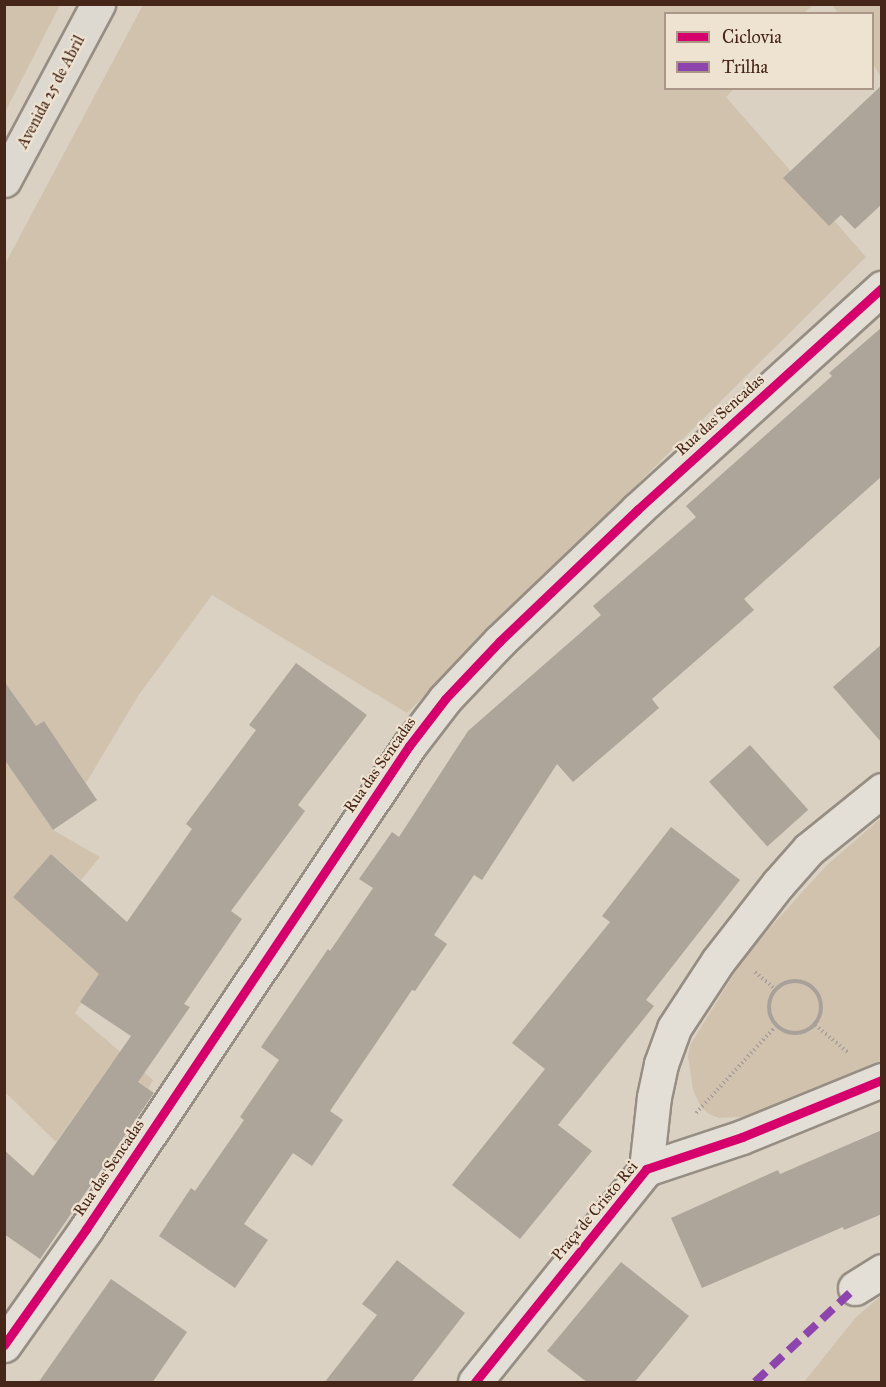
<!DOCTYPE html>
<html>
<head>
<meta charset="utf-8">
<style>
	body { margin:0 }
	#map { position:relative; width:886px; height:1387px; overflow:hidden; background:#dad1c2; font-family:"IM FELL Great Primer",serif }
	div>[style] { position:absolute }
	.green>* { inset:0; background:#d1c2ae }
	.building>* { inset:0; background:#aea59a; transform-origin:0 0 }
	.path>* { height:4px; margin-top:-2px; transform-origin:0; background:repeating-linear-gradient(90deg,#a8a19a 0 1.5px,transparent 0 4.5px) }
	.path>.ring { margin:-2px; padding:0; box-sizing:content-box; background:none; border:4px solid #a8a19a; border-radius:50% }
	.roads { filter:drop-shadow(2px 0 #968d83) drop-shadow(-2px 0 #968d83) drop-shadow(0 2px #968d83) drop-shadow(0 -2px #968d83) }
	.street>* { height:33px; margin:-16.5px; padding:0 16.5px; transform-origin:16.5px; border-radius:16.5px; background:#e3ded6 }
	.primary>* { height:33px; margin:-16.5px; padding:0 16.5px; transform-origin:16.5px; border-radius:16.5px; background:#ded9d0 }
	.quiet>* { height:8px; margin-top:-4px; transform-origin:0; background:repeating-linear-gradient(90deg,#8e44ad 0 15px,transparent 0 23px) }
	.cycleway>* { height:9px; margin:-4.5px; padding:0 4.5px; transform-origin:4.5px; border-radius:4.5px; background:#d6006c }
	span { translate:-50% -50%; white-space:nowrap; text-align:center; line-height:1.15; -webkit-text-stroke:4.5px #eee2d1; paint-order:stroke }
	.street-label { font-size:16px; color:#462618 }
	.frame { position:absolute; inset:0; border:6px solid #462618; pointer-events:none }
	.legend { position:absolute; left:664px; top:12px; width:210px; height:78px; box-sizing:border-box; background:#eee2d1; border:2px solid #ab9787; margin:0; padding:8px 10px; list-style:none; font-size:18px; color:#462618 }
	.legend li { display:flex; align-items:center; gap:12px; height:30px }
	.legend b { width:30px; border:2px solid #ab9787 }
</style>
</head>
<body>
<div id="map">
	<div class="green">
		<div style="clip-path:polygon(5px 4px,60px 5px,5px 112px,4px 5px)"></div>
		<div style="clip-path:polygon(143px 5px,813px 5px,804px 13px,666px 14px,666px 88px,734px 89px,726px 97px,866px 257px,407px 713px,212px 595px,138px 696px,86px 783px,44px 721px,5px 747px,4px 716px,21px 704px,4px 681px,5px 264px)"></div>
		<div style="clip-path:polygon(832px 5px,881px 5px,881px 77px,873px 64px,872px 14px,838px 13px)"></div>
		<div style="clip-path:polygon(4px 759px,53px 830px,100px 857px,81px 880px,51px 854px,13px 897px,74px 951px,109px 961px,75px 1013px,153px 1080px,148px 1089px,111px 1064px,56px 1142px,5px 1092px)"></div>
		<div style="clip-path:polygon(881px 818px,881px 1063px,757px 1116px,719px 1118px,709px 1114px,701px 1107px,693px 1090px,688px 1056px,690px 1045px,747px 953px,826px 866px)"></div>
		<div style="clip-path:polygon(881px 1296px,881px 1382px,804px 1382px,856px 1317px)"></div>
	</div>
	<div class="building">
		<div style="clip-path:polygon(882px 85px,882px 204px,855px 229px,841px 215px,829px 226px,783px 178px)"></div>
		<div style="clip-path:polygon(882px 327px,882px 476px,744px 599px,754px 610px,652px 699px,659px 708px,573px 782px,557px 764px,482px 880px,474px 875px,434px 935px,447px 944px,415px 991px,412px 990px,330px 1111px,343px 1120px,312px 1166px,293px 1153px,244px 1224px,268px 1240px,235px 1288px,159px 1236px,191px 1188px,195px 1191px,244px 1120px,240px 1117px,279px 1060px,261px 1047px,328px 949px,330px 951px,373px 888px,359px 879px,392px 832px,399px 837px,468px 731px,601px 615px,593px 606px,696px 517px,686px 506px,832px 376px,829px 373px)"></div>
		<div style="clip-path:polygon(882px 644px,882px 743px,833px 687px)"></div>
		<div style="clip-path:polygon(296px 663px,367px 715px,298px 805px,305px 811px,231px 911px,242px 919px,184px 1004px,190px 1007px,138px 1082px,154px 1093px,40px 1259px,4px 1234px,4px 1150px,33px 1176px,131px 1036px,80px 1002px,99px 974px,13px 897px,51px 854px,127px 922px,192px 829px,186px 824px,256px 730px,249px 725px)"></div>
		<div style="clip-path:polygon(4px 681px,36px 726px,44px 721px,97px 800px,53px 830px,4px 759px)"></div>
		<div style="left:750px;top:745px;width:87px;height:55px;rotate:48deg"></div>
		<div style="clip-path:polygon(671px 827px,740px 880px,646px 1000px,654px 1006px,558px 1125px,592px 1151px,520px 1239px,452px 1185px,545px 1069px,512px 1043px,610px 922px,602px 916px)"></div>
		<div style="clip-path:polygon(882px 1130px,882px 1214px,844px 1230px,843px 1227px,702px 1288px,671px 1218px,778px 1170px,780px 1174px)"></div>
		<div style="clip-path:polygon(397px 1260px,465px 1313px,411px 1383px,324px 1383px,377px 1315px,362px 1304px)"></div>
		<div style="clip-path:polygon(621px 1262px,689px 1316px,634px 1383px,588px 1383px,547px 1351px)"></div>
		<div style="clip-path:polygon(111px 1279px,187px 1332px,152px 1383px,38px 1383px)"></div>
	</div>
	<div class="path">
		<div style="left:755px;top:972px;width:26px;rotate:40deg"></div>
		<div class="ring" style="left:769px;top:981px;width:48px;height:48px"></div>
		<div style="left:815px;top:1025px;width:45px;rotate:39.6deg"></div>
		<div style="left:696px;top:1113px;width:118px;rotate:-47.4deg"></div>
	</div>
	<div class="roads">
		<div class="street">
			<div style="left:646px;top:1169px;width:72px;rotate:-83.7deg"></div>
			<div style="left:654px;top:1097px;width:34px;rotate:-78deg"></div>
			<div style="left:661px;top:1064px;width:38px;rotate:-70deg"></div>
			<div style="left:674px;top:1028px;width:80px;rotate:-56.7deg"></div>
			<div style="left:718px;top:961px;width:98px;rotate:-52.1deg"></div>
			<div style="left:778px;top:884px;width:47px;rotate:-48.5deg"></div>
			<div style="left:809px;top:849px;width:94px;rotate:-38.9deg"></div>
			<div style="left:855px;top:1288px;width:32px;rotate:-32deg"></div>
			<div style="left:4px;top:1345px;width:142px;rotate:-54.7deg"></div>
			<div style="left:86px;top:1229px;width:581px;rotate:-56.23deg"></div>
			<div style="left:409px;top:746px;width:59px;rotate:-52.5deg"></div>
			<div style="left:445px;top:699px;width:80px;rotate:-46.5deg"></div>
			<div style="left:500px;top:641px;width:190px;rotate:-43.7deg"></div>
			<div style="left:637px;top:510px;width:331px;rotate:-42.2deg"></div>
			<div style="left:475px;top:1382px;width:273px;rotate:-51.2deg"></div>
			<div style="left:646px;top:1169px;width:101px;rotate:-18.4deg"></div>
			<div style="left:742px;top:1137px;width:151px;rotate:-22.2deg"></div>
		</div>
		<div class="primary">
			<div style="left:4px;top:180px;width:200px;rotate:-61.9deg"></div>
		</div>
	</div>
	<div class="quiet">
		<div style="left:755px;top:1382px;width:137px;rotate:-43.2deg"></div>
	</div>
	<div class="cycleway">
		<div style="left:4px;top:1345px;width:142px;rotate:-54.7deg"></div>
		<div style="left:86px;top:1229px;width:581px;rotate:-56.23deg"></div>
		<div style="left:409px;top:746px;width:59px;rotate:-52.5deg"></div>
		<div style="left:445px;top:699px;width:80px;rotate:-46.5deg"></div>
		<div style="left:500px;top:641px;width:190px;rotate:-43.7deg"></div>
		<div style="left:637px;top:510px;width:331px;rotate:-42.2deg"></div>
		<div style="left:475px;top:1382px;width:273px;rotate:-51.2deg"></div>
		<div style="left:646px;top:1169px;width:101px;rotate:-18.4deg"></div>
		<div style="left:742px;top:1137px;width:151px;rotate:-22.2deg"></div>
	</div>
	<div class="street-label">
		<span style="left:51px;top:92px;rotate:-62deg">Avenida 25 de Abril</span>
		<span style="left:720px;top:415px;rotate:-42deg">Rua das Sencadas</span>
		<span style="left:380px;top:765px;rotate:-55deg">Rua das Sencadas</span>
		<span style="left:109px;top:1168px;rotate:-56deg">Rua das Sencadas</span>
		<span style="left:595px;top:1211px;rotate:-50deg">Praça de Cristo Rei</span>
	</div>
	<div class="frame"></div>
	<ul class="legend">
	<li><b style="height:8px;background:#d6006c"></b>Ciclovia</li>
	<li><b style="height:8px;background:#8e44ad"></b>Trilha</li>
	</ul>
</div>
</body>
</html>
